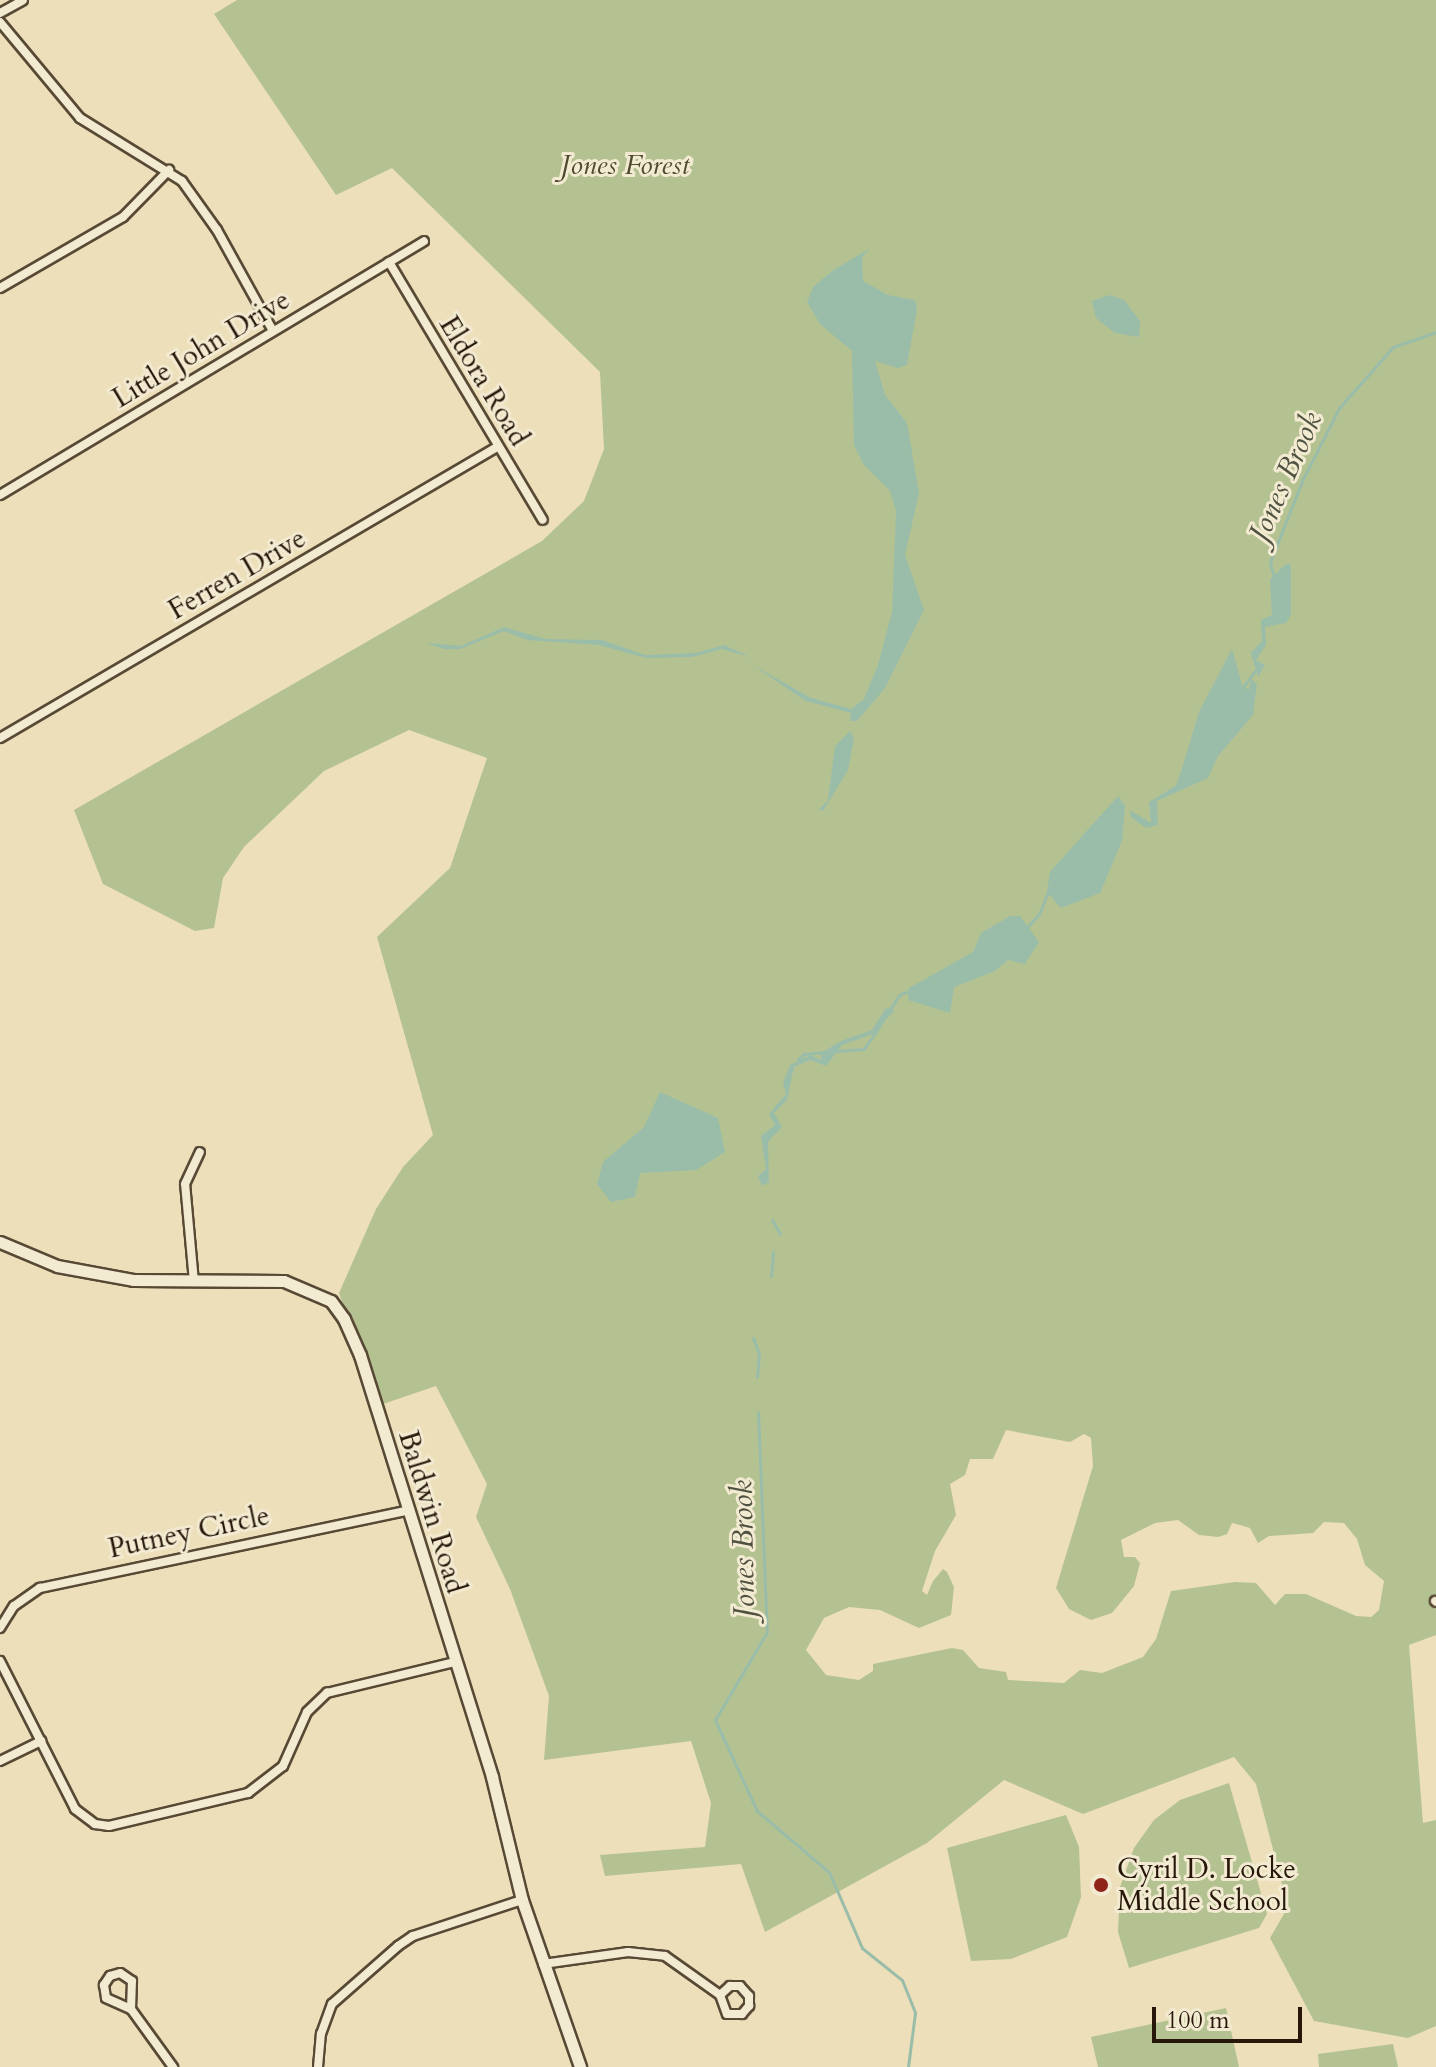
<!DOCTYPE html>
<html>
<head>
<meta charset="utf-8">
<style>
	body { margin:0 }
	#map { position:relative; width:1436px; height:2067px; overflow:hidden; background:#ecdfba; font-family:Cardo,serif }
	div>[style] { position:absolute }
	.green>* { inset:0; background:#b4c292 }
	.water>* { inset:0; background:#9abdaa }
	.stream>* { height:3px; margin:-1.5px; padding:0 1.5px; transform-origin:1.5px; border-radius:1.5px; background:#9abdaa }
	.roads { filter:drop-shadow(2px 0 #584935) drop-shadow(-2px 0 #584935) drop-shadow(0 2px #584935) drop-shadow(0 -2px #584935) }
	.minor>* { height:8px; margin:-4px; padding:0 4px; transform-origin:4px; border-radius:4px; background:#f3ead2 }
	.tertiary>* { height:11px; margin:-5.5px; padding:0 5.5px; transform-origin:5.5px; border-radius:5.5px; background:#f3ead2 }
	.dots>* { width:22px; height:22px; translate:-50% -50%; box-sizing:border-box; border:4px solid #f3ead2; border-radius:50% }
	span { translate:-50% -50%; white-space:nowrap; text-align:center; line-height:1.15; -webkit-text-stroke:6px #f3ead2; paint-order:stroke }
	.park-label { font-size:28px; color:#514a32; font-style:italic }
	.street-label { font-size:28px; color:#261709 }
	.poi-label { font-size:28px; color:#261709 }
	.left { translate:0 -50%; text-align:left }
	.water-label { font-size:30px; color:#4f5141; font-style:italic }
	.scale { position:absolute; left:1152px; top:2007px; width:150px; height:36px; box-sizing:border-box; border:4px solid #261709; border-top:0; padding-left:10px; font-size:24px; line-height:28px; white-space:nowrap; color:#261709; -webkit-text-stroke:6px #f3ead2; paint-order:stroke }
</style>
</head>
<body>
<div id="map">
	<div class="green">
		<div style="clip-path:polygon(evenodd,237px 0,1436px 0,1436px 1635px,1409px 1645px,1423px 1823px,1436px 1820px,1436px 2026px,1408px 2038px,1314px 2021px,1270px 1938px,1288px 1907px,1256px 1784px,1234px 1757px,1083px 1814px,1004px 1780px,927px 1843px,765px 1932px,741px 1864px,605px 1876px,600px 1855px,705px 1847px,711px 1803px,691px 1741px,544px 1760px,549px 1696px,510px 1589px,476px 1517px,487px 1484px,436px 1386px,380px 1405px,339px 1293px,376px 1209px,403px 1167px,433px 1135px,377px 937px,450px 868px,487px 758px,409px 730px,324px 771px,244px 847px,223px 878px,214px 928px,195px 931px,103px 884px,74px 810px,542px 541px,584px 501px,604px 449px,600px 372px,392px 168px,336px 195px,214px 14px,237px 0,1006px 1430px,1070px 1442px,1084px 1434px,1091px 1438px,1093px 1466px,1056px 1588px,1069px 1609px,1091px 1620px,1112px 1613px,1134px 1586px,1140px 1563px,1135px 1557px,1124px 1557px,1121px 1540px,1155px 1523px,1178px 1520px,1199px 1535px,1218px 1537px,1227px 1534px,1232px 1523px,1240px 1525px,1250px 1528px,1258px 1543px,1269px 1536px,1313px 1533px,1324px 1522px,1344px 1523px,1357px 1539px,1365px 1565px,1384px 1581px,1379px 1610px,1371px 1617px,1356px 1616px,1306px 1594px,1285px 1594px,1275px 1605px,1256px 1583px,1235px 1582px,1171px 1591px,1156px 1639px,1143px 1657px,1102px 1673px,1080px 1670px,1064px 1683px,1008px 1680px,1006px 1672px,979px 1668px,963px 1650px,952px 1648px,873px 1664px,873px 1671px,859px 1680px,826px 1675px,806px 1650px,824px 1618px,849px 1607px,880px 1610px,919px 1628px,951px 1615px,954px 1587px,947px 1572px,943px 1569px,933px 1581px,927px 1595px,922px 1591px,935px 1551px,956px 1515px,950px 1484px,965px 1475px,970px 1459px,993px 1459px,1006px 1430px)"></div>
		<div style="clip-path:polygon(1229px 1783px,1267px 1914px,1259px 1928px,1129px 1968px,1118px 1932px,1120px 1887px,1134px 1848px,1154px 1820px,1180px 1800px)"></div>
		<div style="clip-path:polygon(1066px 1815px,1079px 1847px,1081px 1897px,1067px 1937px,1011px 1959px,971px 1961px,947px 1848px)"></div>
		<div style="clip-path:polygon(1226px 2008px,1239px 2067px,1098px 2067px,1091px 2037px)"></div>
		<div style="clip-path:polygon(1393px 2044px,1398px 2067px,1319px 2067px,1318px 2054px)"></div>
	</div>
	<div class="water">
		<div style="clip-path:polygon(869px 249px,862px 258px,863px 281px,888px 295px,915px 300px,917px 309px,907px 365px,898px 368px,875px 361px,885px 395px,907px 423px,919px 493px,905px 555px,924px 610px,885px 688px,857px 721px,850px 721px,851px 713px,806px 701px,751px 664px,811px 698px,851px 709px,864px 699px,878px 665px,892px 612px,896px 511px,890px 491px,864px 465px,854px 445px,852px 351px,820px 324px,807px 302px,813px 287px,832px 271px)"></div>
		<div style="clip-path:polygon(1110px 295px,1124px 300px,1140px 321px,1139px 337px,1115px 333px,1096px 318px,1092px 301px)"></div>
		<div style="clip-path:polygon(1286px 564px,1291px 565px,1291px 615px,1286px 623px,1265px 627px,1266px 645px,1256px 660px,1265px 665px,1258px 677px,1251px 653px,1262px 641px,1261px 620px,1272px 615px,1270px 579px)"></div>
		<div style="clip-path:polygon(504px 627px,546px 639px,602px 640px,645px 655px,696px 653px,724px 645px,750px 657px,722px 649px,692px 657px,646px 658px,599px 645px,527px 640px,504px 631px,460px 649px,444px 649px,427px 643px,461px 646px)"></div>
		<div style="clip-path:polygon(1232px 649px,1243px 688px,1249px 689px,1251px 679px,1257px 684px,1253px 715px,1218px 756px,1208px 778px,1157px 801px,1158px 825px,1146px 828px,1131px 817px,1130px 810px,1151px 823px,1149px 802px,1177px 785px,1199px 712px)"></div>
		<div style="clip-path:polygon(850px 731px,854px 739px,848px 770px,823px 811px,819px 809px,828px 800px,835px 746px)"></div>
		<div style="clip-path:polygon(1118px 796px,1125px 806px,1122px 841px,1100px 893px,1061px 908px,1047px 892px,1050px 872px)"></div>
		<div style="clip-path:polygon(1010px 916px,1020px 916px,1039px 942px,1025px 964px,1008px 960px,995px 971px,954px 987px,950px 1013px,908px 1000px,909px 988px,973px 952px,981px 933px)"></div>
		<div style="clip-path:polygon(886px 1008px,895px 1010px,873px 1034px,842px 1045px,826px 1066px,810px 1060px,794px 1067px,787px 1100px,774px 1113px,782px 1127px,768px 1142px,769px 1182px,762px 1186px,758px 1176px,766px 1169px,761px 1136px,775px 1125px,769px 1114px,786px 1094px,783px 1083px,790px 1065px,811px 1055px,821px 1060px,821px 1053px,841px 1041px,872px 1030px)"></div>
		<div style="clip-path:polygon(660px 1092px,718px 1118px,725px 1152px,696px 1170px,640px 1173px,635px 1197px,611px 1202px,597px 1184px,603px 1162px,644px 1127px)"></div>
	</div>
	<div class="stream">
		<div style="left:1273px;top:574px;width:12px;rotate:-104deg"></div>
		<div style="left:1270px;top:562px;width:87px;rotate:-68.4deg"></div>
		<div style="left:1302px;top:481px;width:82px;rotate:-63.1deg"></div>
		<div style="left:1339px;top:408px;width:81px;rotate:-48.5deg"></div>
		<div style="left:1393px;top:347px;width:46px;rotate:-19.2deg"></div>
		<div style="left:1241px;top:690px;width:31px;rotate:-54deg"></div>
		<div style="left:1176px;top:788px;width:15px;rotate:-70deg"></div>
		<div style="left:1027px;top:927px;width:18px;rotate:-47deg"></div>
		<div style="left:1039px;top:914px;width:27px;rotate:-68deg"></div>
		<div style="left:890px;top:1009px;width:18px;rotate:-56deg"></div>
		<div style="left:900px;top:994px;width:10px;rotate:-17deg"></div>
		<div style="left:836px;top:1051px;width:28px;rotate:-4deg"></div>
		<div style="left:864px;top:1049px;width:32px;rotate:-56deg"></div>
		<div style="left:798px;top:1059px;width:8px;rotate:-40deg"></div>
		<div style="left:804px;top:1054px;width:20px;rotate:-6deg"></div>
		<div style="left:772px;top:1220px;width:16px;rotate:60deg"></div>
		<div style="left:771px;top:1276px;width:24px;rotate:-85deg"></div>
		<div style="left:753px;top:1338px;width:17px;rotate:69deg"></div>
		<div style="left:759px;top:1354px;width:23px;rotate:95deg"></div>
		<div style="left:758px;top:1412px;width:220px;rotate:87.7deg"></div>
		<div style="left:767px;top:1632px;width:102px;rotate:120.6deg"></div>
		<div style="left:715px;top:1720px;width:100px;rotate:65.2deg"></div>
		<div style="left:757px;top:1811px;width:94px;rotate:40.3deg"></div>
		<div style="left:829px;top:1872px;width:83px;rotate:66.5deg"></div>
		<div style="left:862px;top:1948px;width:51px;rotate:38.7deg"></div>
		<div style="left:902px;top:1980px;width:35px;rotate:68deg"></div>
		<div style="left:915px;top:2013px;width:54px;rotate:97.4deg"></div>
	</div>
	<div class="roads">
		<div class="minor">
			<div style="left:0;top:13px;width:26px;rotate:-29deg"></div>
			<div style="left:0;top:22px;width:125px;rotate:50.2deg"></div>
			<div style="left:80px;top:118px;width:120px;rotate:31.7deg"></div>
			<div style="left:182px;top:181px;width:60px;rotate:54.5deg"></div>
			<div style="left:217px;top:230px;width:115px;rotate:61deg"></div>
			<div style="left:389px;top:262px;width:300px;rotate:59.2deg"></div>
			<div style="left:0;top:288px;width:142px;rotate:-30deg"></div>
			<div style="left:123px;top:217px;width:66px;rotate:-45.6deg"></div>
			<div style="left:0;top:495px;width:494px;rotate:-30.9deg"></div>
			<div style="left:0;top:738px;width:576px;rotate:-30.35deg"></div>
			<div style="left:194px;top:1282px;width:98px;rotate:-95.2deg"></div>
			<div style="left:185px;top:1184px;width:35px;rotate:-65deg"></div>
			<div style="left:1435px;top:1601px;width:1px;rotate:45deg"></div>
			<div style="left:0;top:1628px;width:26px;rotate:-58deg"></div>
			<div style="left:14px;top:1606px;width:32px;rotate:-35deg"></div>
			<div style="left:40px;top:1588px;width:373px;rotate:-11.9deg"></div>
			<div style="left:0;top:1661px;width:166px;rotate:63.1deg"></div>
			<div style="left:75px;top:1809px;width:25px;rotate:37deg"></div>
			<div style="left:95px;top:1824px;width:14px;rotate:8deg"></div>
			<div style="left:109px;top:1826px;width:143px;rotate:-13.4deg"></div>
			<div style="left:248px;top:1793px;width:44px;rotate:-37.6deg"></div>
			<div style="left:283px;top:1766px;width:59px;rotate:-66deg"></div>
			<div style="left:307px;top:1712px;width:28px;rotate:-44deg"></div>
			<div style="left:327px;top:1693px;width:131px;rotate:-13.7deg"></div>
			<div style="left:0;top:1761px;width:46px;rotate:-26deg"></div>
			<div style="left:543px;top:1964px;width:86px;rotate:-8deg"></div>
			<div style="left:628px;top:1952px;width:37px;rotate:6deg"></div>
			<div style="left:665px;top:1956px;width:67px;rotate:35.3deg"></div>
			<div style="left:720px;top:1995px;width:20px;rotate:70deg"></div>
			<div style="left:727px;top:2014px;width:15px"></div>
			<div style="left:742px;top:2014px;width:11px;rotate:-49deg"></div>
			<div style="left:749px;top:2006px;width:10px;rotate:-90deg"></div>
			<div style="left:749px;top:1996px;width:13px;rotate:-132deg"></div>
			<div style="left:740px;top:1986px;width:10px;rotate:180deg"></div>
			<div style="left:730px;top:1986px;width:13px;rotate:138deg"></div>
			<div style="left:131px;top:2009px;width:28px;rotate:-88deg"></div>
			<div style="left:132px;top:1981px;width:14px;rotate:-146deg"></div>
			<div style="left:120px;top:1973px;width:10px;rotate:163deg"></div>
			<div style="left:110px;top:1976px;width:11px;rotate:124deg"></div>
			<div style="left:104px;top:1985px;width:13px;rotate:81deg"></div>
			<div style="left:106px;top:1998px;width:27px;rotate:24deg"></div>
			<div style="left:131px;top:2009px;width:72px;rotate:54.1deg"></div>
			<div style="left:318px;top:2067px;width:33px;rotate:-85deg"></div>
			<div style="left:321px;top:2034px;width:32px;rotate:-70deg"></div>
			<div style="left:332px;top:2004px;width:88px;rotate:-41.3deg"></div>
			<div style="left:398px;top:1946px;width:18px;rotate:-34deg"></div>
			<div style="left:413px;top:1936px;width:115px;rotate:-18.3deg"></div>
		</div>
		<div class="tertiary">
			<div style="left:0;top:1242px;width:62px;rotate:22.8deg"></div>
			<div style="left:57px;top:1266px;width:77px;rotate:10.4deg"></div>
			<div style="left:133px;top:1280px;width:151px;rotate:0.4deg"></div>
			<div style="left:284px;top:1281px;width:51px;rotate:23.1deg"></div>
			<div style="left:331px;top:1301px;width:22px;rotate:54deg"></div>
			<div style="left:344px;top:1319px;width:39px;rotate:66deg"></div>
			<div style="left:360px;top:1355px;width:442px;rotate:72.6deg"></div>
			<div style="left:492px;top:1777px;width:127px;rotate:76.3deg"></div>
			<div style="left:522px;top:1900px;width:177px;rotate:70.8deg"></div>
		</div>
	</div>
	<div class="dots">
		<div style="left:1101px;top:1885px;background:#8f2418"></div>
	</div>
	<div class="park-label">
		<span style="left:625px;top:165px">Jones Forest</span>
	</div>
	<div class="street-label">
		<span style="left:201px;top:349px;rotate:-31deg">Little John Drive</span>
		<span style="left:484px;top:381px;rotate:59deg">Eldora Road</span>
		<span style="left:237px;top:574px;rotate:-30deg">Ferren Drive</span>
		<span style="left:432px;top:1512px;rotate:73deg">Baldwin Road</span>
		<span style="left:189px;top:1532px;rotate:-12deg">Putney Circle</span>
	</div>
	<div class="poi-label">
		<span class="left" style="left:1117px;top:1885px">Cyril D. Locke<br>Middle School</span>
	</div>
	<div class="water-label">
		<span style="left:1286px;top:477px;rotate:-66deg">Jones Brook</span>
		<span style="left:744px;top:1549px;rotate:-91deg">Jones Brook</span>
	</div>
	<div class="scale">100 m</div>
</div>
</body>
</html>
